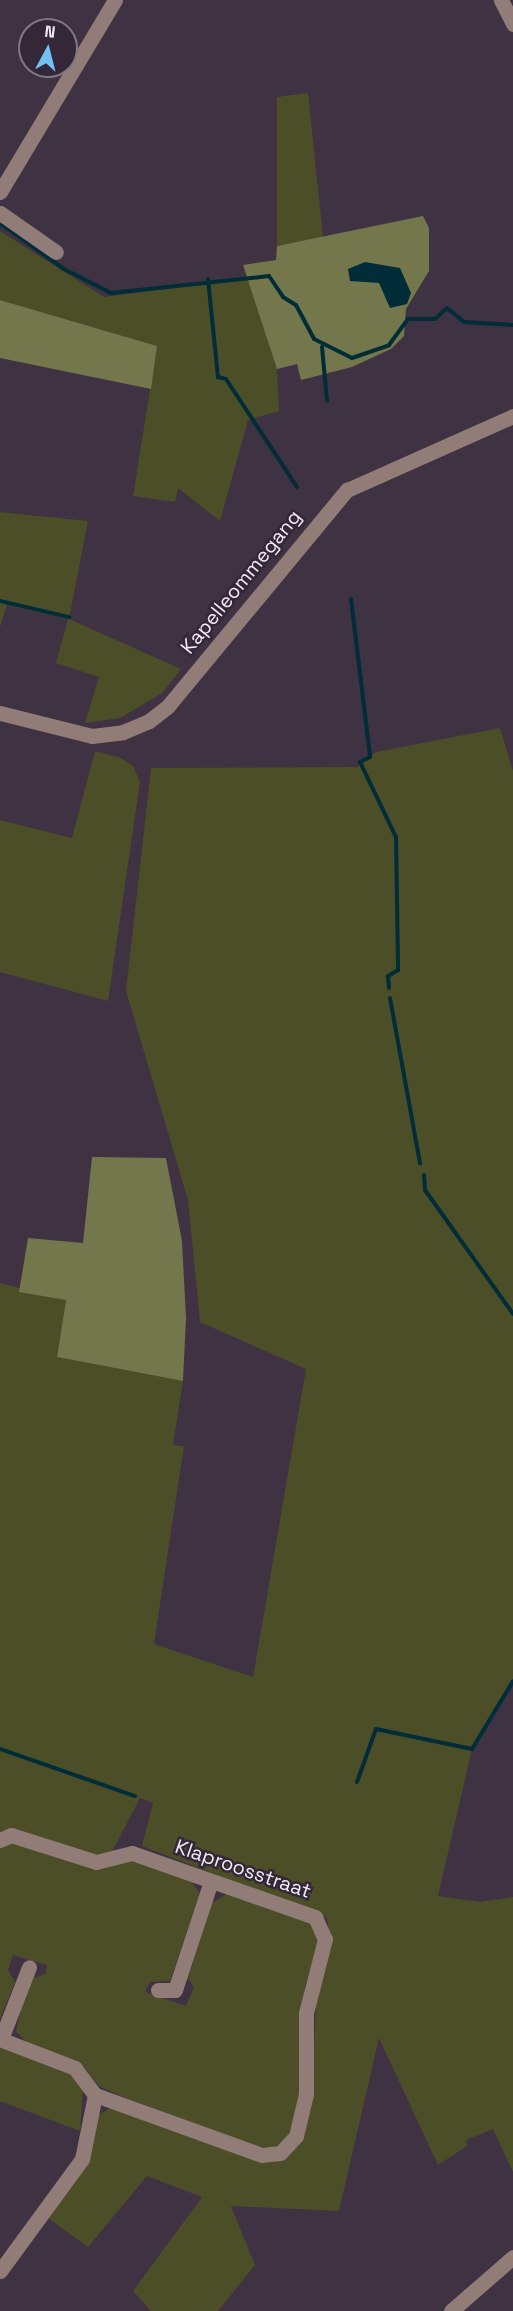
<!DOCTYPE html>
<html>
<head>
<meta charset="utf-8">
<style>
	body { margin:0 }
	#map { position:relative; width:513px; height:2311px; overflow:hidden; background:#3e3243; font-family:"Space Grotesk",sans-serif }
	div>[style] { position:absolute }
	.green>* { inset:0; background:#4c4e28 }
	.forest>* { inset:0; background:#74774b }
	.water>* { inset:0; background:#002d38 }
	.stream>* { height:4px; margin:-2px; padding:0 2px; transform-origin:2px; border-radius:2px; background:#002d38 }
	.minor>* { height:15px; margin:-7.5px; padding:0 7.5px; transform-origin:7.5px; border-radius:7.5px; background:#927c78 }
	span { translate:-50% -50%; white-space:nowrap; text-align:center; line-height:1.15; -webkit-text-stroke:5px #342838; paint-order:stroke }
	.street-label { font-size:20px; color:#f2eaf5 }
	.north { position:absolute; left:18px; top:18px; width:60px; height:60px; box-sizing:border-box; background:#342838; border:2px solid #807684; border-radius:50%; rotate:7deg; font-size:16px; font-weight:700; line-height:24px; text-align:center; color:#f2eaf5 }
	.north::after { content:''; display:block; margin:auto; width:21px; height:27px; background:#72c1f5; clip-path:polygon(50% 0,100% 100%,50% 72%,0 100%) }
</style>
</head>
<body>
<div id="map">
	<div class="green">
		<div style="clip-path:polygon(308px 93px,323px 237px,277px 246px,277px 97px)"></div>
		<div style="clip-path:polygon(0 231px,104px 297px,249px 278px,277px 369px,279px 411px,248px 420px,220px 521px,178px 488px,175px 502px,133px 496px,157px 346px,0 300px)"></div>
		<div style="clip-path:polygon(0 512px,88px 521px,69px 619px,181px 669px,162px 693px,120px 718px,85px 723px,99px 677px,56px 663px,68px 619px,7px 605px,0 627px)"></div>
		<div style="clip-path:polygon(500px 728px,513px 771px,513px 1681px,472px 1749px,438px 1896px,480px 1902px,513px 1897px,513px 2172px,493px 2129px,466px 2140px,467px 2146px,438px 2165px,379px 2038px,339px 2211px,231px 2206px,255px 2265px,218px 2311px,151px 2311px,133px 2291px,202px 2197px,147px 2176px,88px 2247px,48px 2218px,96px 2116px,114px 2106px,285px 2158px,301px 2142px,312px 2095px,317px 1982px,331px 1943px,327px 1918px,142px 1846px,153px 1803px,140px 1798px,112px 1852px,93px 1855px,0 1834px,0 1283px,66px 1300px,57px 1357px,183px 1381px,173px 1445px,184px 1446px,154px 1644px,253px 1677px,306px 1369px,200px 1322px,188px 1200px,126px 991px,151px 768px,357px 767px,376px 752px)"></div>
		<div style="clip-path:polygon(95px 751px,121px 758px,133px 766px,140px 782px,108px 1001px,0 972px,0 820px,72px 838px)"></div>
		<div style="clip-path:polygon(6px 1843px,24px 1843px,93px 1865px,126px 1859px,190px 1880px,200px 1893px,170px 1981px,150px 1982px,145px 1992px,186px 2006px,194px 1987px,188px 1979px,212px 1903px,228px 1893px,310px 1920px,319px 1943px,305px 1987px,301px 2097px,286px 2141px,270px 2149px,247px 2143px,126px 2098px,99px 2086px,83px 2066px,28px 2043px,16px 2032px,22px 2004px,33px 1978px,46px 1974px,47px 1965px,13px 1955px,8px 1970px,15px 1982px,0 2019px,0 1846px)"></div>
		<div style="clip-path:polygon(0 2046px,78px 2078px,83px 2089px,80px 2131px,0 2101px)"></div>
	</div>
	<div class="forest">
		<div style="clip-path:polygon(423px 216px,429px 228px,429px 271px,406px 309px,404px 336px,391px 349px,352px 367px,301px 380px,297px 364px,277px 369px,243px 265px,276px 260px,277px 246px)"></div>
		<div style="clip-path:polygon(0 300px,157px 346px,151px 389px,0 358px)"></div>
		<div style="clip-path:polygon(92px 1157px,166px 1158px,182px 1241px,186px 1318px,183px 1381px,57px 1357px,66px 1300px,19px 1292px,28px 1238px,83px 1243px)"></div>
	</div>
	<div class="water">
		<div style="clip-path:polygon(365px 262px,400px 268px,411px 293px,407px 304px,390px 308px,379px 283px,350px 281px,348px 269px)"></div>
	</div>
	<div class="stream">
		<div style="left:0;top:223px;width:79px;rotate:35.7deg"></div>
		<div style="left:64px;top:269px;width:53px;rotate:27.1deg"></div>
		<div style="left:111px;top:293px;width:159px;rotate:-6.1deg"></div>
		<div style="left:269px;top:276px;width:25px;rotate:56deg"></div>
		<div style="left:283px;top:297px;width:15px;rotate:32deg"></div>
		<div style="left:296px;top:305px;width:38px;rotate:62deg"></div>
		<div style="left:314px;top:339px;width:42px;rotate:26.6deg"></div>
		<div style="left:352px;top:358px;width:39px;rotate:-19deg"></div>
		<div style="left:389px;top:345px;width:32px;rotate:-54deg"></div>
		<div style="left:408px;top:319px;width:27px"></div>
		<div style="left:435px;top:319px;width:16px;rotate:-43deg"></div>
		<div style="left:447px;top:308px;width:22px;rotate:39deg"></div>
		<div style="left:464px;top:322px;width:49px;rotate:3.5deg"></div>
		<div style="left:208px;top:279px;width:99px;rotate:84.2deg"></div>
		<div style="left:218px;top:377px;width:8px;rotate:14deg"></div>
		<div style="left:226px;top:379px;width:129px;rotate:56.7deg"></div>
		<div style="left:322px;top:347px;width:54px;rotate:84.7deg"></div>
		<div style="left:351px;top:599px;width:159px;rotate:83.1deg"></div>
		<div style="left:370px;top:757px;width:11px;rotate:153deg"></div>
		<div style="left:360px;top:762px;width:83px;rotate:64.4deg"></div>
		<div style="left:396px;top:837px;width:133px;rotate:89.1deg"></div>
		<div style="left:398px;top:970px;width:12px;rotate:149deg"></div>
		<div style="left:388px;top:976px;width:12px;rotate:85deg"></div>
		<div style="left:0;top:601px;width:71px;rotate:13.1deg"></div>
		<div style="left:390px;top:998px;width:168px;rotate:79.7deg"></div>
		<div style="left:424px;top:1175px;width:15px;rotate:86deg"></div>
		<div style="left:425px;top:1190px;width:152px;rotate:54.6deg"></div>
		<div style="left:0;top:1749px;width:143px;rotate:19.2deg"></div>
		<div style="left:357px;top:1782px;width:56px;rotate:-70.3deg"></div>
		<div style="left:376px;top:1729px;width:98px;rotate:11.8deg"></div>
		<div style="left:472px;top:1749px;width:79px;rotate:-58.9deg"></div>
	</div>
	<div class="minor">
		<div style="left:501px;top:0;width:27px;rotate:63deg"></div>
		<div style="left:0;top:192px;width:224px;rotate:-59.1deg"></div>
		<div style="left:0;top:213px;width:68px;rotate:34.9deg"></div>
		<div style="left:0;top:713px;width:95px;rotate:14deg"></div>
		<div style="left:92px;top:736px;width:31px;rotate:-7deg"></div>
		<div style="left:123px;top:732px;width:28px;rotate:-23deg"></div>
		<div style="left:149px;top:721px;width:24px;rotate:-38deg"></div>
		<div style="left:168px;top:706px;width:281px;rotate:-50.4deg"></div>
		<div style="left:347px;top:490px;width:182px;rotate:-24deg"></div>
		<div style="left:0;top:1840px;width:12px;rotate:-24deg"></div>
		<div style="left:11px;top:1835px;width:89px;rotate:17.6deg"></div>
		<div style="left:96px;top:1862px;width:37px;rotate:-14deg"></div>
		<div style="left:132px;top:1853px;width:194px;rotate:19.3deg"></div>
		<div style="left:315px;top:1917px;width:24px;rotate:66deg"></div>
		<div style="left:325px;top:1939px;width:76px;rotate:104.4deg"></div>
		<div style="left:306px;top:2013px;width:81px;rotate:90deg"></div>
		<div style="left:306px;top:2094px;width:43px;rotate:103.4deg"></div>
		<div style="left:296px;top:2136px;width:23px;rotate:133deg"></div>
		<div style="left:280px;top:2153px;width:18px;rotate:174deg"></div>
		<div style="left:262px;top:2155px;width:177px;rotate:-160.2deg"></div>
		<div style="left:95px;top:2095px;width:34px;rotate:-127deg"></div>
		<div style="left:75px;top:2068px;width:80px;rotate:-158.9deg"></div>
		<div style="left:158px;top:1990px;width:17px"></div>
		<div style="left:175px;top:1990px;width:115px;rotate:-71.7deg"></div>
		<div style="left:1px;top:2039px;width:77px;rotate:-68.7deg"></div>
		<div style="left:0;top:2271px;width:139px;rotate:-53.8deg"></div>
		<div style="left:82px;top:2159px;width:65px;rotate:-78.5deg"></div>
		<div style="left:451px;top:2311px;width:82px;rotate:-41.1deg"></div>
	</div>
	<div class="street-label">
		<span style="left:241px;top:582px;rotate:-51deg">Kapelleommegang</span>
		<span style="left:243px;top:1869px;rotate:19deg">Klaproosstraat</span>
	</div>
	<div class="north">N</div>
</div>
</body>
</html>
